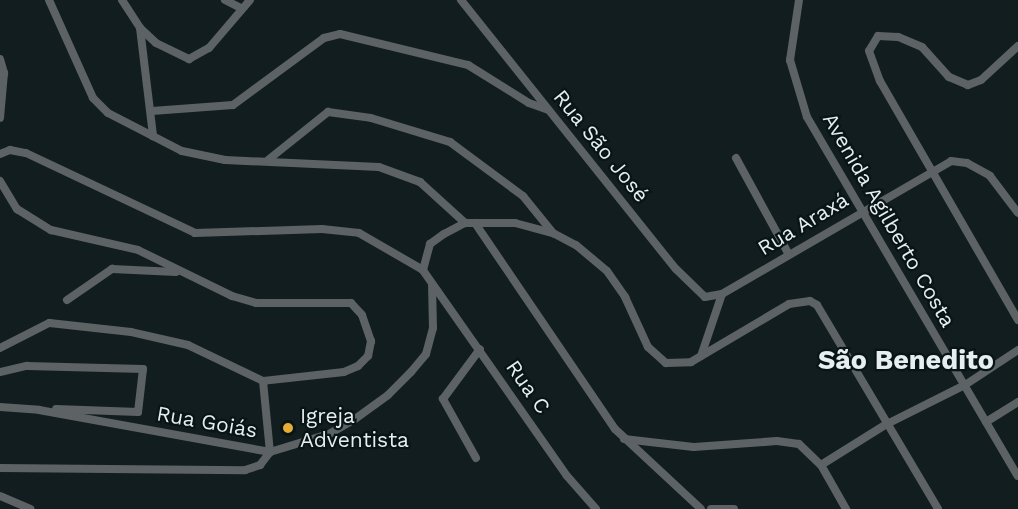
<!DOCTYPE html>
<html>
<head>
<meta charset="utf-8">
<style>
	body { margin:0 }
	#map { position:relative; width:1018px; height:509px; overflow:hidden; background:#121d1f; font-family:"Work Sans",sans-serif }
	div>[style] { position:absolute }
	.minor>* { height:8px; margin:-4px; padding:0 4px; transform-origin:4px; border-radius:4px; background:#5d6264 }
	.dots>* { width:16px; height:16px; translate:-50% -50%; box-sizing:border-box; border:3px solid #091416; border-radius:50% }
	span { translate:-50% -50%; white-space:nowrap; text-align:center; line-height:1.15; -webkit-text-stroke:4.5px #091416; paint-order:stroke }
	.street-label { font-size:21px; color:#e6eeef }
	.poi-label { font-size:21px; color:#e6eeef }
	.left { translate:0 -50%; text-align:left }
	.district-label { font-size:27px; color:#e6eeef; font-weight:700 }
</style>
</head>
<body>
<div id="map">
	<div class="minor">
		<div style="left:49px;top:0;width:107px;rotate:65.8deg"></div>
		<div style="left:93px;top:98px;width:21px;rotate:45deg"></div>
		<div style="left:108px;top:113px;width:83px;rotate:27.2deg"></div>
		<div style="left:182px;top:151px;width:44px;rotate:11.8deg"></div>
		<div style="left:225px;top:160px;width:154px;rotate:2.6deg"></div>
		<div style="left:379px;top:167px;width:44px;rotate:20.1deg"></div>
		<div style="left:420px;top:182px;width:61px;rotate:42.3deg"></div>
		<div style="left:122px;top:0;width:33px;rotate:57deg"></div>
		<div style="left:140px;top:28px;width:22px;rotate:43deg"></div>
		<div style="left:156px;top:43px;width:37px;rotate:26deg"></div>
		<div style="left:189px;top:59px;width:23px;rotate:-29deg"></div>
		<div style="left:209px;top:48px;width:63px;rotate:-49.5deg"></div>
		<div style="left:225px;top:0;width:18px;rotate:27deg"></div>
		<div style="left:461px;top:0;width:344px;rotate:51.4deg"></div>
		<div style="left:676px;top:269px;width:40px;rotate:44deg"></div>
		<div style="left:705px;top:297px;width:17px;rotate:-10deg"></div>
		<div style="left:722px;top:294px;width:265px;rotate:-30.1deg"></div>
		<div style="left:951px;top:161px;width:16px;rotate:7deg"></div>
		<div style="left:967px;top:163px;width:26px;rotate:29deg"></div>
		<div style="left:990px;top:176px;width:46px;rotate:52.9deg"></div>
		<div style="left:799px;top:0;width:61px;rotate:98.5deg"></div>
		<div style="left:790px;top:60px;width:59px;rotate:73.4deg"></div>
		<div style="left:807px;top:117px;width:416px;rotate:59.6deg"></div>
		<div style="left:140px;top:28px;width:109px;rotate:83.1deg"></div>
		<div style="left:1018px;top:46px;width:50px;rotate:137.4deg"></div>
		<div style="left:981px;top:80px;width:14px;rotate:159deg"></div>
		<div style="left:968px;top:85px;width:21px;rotate:-157deg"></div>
		<div style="left:949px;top:77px;width:40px;rotate:-132deg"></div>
		<div style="left:922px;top:47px;width:26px;rotate:-157deg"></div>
		<div style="left:898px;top:37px;width:20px;rotate:-177deg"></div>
		<div style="left:878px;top:36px;width:17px;rotate:121deg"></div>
		<div style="left:869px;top:51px;width:32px;rotate:70deg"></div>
		<div style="left:880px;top:81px;width:276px;rotate:60deg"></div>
		<div style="left:0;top:59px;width:15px;rotate:74deg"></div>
		<div style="left:4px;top:73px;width:45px;rotate:95.1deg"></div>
		<div style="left:152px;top:111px;width:81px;rotate:-4.2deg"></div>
		<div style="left:233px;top:105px;width:113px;rotate:-36.4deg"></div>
		<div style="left:324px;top:38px;width:16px;rotate:-14deg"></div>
		<div style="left:340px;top:34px;width:132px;rotate:13.6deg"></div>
		<div style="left:468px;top:65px;width:72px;rotate:31.9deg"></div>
		<div style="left:529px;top:103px;width:20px;rotate:20deg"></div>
		<div style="left:0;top:154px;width:11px;rotate:-22deg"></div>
		<div style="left:10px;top:150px;width:16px;rotate:11deg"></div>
		<div style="left:26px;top:153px;width:187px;rotate:25.3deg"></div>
		<div style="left:195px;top:233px;width:127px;rotate:-1.8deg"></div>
		<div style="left:322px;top:229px;width:37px;rotate:6deg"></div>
		<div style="left:359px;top:233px;width:74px;rotate:30deg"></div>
		<div style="left:736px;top:158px;width:108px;rotate:61.3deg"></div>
		<div style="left:268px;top:160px;width:77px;rotate:-38.7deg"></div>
		<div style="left:328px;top:112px;width:43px;rotate:7.9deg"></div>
		<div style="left:371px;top:118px;width:83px;rotate:16.9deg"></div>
		<div style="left:450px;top:142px;width:91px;rotate:36.5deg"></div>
		<div style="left:523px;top:196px;width:48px;rotate:51deg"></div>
		<div style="left:0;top:181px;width:33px;rotate:59deg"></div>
		<div style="left:17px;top:209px;width:40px;rotate:32deg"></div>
		<div style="left:51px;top:230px;width:89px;rotate:12.9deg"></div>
		<div style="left:138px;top:250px;width:105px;rotate:26.1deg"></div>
		<div style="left:232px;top:296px;width:25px;rotate:16deg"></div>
		<div style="left:256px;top:303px;width:95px"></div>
		<div style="left:351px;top:303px;width:16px;rotate:47deg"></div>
		<div style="left:362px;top:315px;width:28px;rotate:71deg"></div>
		<div style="left:371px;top:341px;width:15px;rotate:101deg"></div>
		<div style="left:368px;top:356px;width:14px;rotate:135deg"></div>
		<div style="left:358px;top:366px;width:15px;rotate:157deg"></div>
		<div style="left:344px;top:372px;width:81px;rotate:173.7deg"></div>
		<div style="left:263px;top:381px;width:83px;rotate:-154.4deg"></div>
		<div style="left:188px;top:345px;width:58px;rotate:-167.2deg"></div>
		<div style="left:131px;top:332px;width:82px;rotate:-173.7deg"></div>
		<div style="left:49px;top:323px;width:55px;rotate:153deg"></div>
		<div style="left:475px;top:223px;width:249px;rotate:55.8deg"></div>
		<div style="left:615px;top:429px;width:117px;rotate:42.9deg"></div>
		<div style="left:67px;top:300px;width:55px;rotate:-34.6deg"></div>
		<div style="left:112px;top:269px;width:64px;rotate:2.7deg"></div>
		<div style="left:701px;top:356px;width:65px;rotate:-71.3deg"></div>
		<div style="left:0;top:372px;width:28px;rotate:-13deg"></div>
		<div style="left:27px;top:366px;width:116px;rotate:1.5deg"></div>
		<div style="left:143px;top:369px;width:43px;rotate:96.6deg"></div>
		<div style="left:138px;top:412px;width:82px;rotate:-177.9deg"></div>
		<div style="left:263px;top:381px;width:71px;rotate:84.4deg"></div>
		<div style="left:0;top:407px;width:39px;rotate:4deg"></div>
		<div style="left:39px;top:410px;width:235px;rotate:10.3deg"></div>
		<div style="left:270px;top:452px;width:62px;rotate:-17deg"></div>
		<div style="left:329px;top:434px;width:30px;rotate:-30deg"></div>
		<div style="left:355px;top:419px;width:41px;rotate:-36deg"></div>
		<div style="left:388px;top:395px;width:33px;rotate:-45deg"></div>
		<div style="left:411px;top:372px;width:23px;rotate:-50deg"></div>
		<div style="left:426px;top:354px;width:27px;rotate:-75deg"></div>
		<div style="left:433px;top:328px;width:43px;rotate:-91.3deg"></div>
		<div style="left:986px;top:422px;width:38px;rotate:-32deg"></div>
		<div style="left:624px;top:439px;width:70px;rotate:6.5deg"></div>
		<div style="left:694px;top:447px;width:83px;rotate:-4.1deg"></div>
		<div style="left:777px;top:441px;width:22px;rotate:8deg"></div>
		<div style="left:799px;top:444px;width:30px;rotate:44deg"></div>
		<div style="left:821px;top:465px;width:51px;rotate:60.4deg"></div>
		<div style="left:476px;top:458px;width:68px;rotate:-119.2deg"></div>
		<div style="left:443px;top:399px;width:62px;rotate:-53.5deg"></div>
		<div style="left:821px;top:465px;width:75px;rotate:-32deg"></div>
		<div style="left:885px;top:425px;width:89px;rotate:-26.6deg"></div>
		<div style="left:965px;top:385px;width:64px;rotate:-33.4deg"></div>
		<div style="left:0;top:468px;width:245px;rotate:0.5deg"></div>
		<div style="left:245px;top:470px;width:16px;rotate:-18deg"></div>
		<div style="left:260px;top:465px;width:16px;rotate:-52deg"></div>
		<div style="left:0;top:496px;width:33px;rotate:23deg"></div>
		<div style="left:596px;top:509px;width:44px;rotate:-131.3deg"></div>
		<div style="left:567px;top:476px;width:251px;rotate:-125deg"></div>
		<div style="left:423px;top:270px;width:27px;rotate:-75deg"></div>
		<div style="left:430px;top:244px;width:17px;rotate:-36deg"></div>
		<div style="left:444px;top:234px;width:24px;rotate:-28deg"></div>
		<div style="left:465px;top:223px;width:50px"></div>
		<div style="left:515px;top:223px;width:39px;rotate:15deg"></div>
		<div style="left:553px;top:233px;width:26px;rotate:28deg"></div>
		<div style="left:576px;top:245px;width:40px;rotate:40deg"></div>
		<div style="left:607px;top:271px;width:32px;rotate:55deg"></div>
		<div style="left:625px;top:297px;width:55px;rotate:65.3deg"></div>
		<div style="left:648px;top:347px;width:24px;rotate:42deg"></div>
		<div style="left:666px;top:363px;width:25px;rotate:-2deg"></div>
		<div style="left:691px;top:362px;width:114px;rotate:-30.6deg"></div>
		<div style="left:789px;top:304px;width:21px;rotate:-8deg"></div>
		<div style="left:810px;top:301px;width:8px;rotate:30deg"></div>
		<div style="left:817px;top:305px;width:237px;rotate:59.3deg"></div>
		<div style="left:711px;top:509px;width:23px"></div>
	</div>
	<div class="dots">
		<div style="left:288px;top:428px;background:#e5ad35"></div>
	</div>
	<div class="street-label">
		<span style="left:601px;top:146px;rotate:51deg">Rua São José</span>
		<span style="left:889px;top:220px;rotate:60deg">Avenida Agilberto Costa</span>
		<span style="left:803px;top:224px;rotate:-31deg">Rua Araxá</span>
		<span style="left:528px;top:387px;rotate:55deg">Rua C</span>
		<span style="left:207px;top:422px;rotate:10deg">Rua Goiás</span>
	</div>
	<div class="poi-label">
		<span class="left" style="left:300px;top:428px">Igreja<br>Adventista</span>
	</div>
	<div class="district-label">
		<span style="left:906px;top:361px">São Benedito</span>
	</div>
</div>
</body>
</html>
